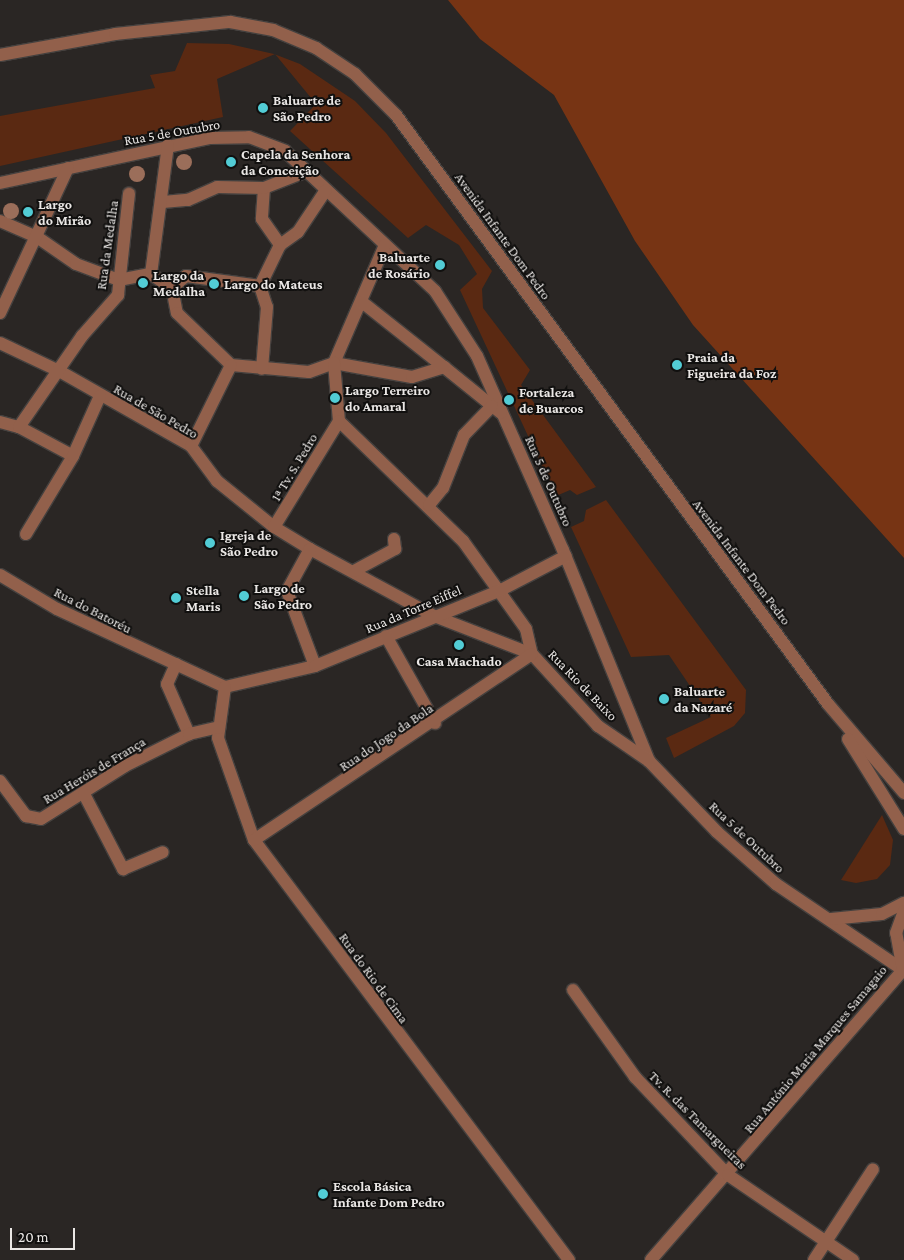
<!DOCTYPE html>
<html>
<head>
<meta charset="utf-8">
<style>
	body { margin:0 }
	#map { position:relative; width:904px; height:1260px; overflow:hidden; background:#2a2624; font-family:"Crimson Pro",serif }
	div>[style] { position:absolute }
	.green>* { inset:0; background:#5a2912 }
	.water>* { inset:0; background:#773414 }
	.roads { filter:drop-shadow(1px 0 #45413f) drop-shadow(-1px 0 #45413f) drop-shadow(0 1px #45413f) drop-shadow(0 -1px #45413f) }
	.minor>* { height:12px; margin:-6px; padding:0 6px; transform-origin:6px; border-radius:6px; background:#92604b }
	.trees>* { width:16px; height:16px; margin:-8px; border-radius:50%; background:#9b6e5a }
	.dots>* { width:14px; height:14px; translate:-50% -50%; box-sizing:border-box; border:2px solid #11100f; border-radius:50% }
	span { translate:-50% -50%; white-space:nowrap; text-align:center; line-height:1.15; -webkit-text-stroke:4px #11100f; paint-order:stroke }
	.poi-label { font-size:14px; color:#eae7e5; font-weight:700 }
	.left { translate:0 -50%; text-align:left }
	.right { translate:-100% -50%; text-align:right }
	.street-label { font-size:14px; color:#eae7e5 }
	.scale { position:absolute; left:10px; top:1228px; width:65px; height:22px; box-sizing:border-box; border:2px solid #eae7e5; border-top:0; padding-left:6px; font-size:15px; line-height:18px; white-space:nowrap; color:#eae7e5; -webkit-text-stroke:4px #11100f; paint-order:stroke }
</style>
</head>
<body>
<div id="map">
	<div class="green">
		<div style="clip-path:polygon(187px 43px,229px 44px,274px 54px,300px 64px,355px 101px,386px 133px,492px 271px,482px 289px,483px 308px,530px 370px,521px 385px,596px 487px,577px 495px,570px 490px,556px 496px,460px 290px,477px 274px,459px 245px,426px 225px,408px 238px,290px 131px,316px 104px,275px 54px,217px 79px,223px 117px,0 166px,0 116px,155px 88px,150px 75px,175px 71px)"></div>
		<div style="clip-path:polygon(606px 500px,746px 690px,745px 713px,734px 726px,674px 758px,666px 738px,711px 717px,669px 655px,631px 657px,571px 527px,584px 521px,586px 510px)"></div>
		<div style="clip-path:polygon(882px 815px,893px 840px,890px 865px,877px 879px,856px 883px,841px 880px)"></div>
	</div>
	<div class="water">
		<div style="clip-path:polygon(448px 0,904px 0,904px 558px,693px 325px,635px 241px,554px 95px,480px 39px)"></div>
	</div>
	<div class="roads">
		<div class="minor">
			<div style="left:0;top:55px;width:117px;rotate:-10.3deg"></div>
			<div style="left:115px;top:34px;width:116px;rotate:-6deg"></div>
			<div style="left:230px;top:22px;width:44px;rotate:10.5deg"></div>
			<div style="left:273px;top:30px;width:47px;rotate:22.7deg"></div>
			<div style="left:316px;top:48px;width:47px;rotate:33.7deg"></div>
			<div style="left:355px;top:74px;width:58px;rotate:45deg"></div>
			<div style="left:396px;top:115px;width:730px;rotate:53.74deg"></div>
			<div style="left:828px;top:704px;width:117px;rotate:49.5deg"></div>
			<div style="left:0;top:183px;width:215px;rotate:-12.1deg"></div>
			<div style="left:210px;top:138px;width:39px;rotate:-1deg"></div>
			<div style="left:249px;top:137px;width:39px;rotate:21deg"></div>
			<div style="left:285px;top:151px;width:205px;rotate:43deg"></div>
			<div style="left:435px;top:291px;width:77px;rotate:57.1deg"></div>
			<div style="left:477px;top:356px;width:212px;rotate:66.1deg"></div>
			<div style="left:563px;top:550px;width:228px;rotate:67.8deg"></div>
			<div style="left:649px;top:761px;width:98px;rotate:46.2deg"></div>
			<div style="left:717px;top:832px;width:79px;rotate:41.4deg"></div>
			<div style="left:776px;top:884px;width:153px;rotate:34.1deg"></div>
			<div style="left:903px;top:970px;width:384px;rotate:131deg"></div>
			<div style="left:264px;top:188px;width:31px;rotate:94deg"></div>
			<div style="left:262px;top:219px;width:32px;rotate:55deg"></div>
			<div style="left:163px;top:202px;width:25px;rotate:-5deg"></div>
			<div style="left:188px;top:200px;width:32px;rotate:-24deg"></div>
			<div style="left:217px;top:187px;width:47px;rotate:1.2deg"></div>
			<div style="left:264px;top:188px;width:46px;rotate:-21.6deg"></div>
			<div style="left:0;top:221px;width:40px;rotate:23.4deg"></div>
			<div style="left:37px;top:237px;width:47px;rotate:34.7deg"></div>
			<div style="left:76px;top:264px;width:46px;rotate:20.4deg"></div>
			<div style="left:385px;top:245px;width:129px;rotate:113.4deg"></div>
			<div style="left:334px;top:363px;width:79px;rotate:10.2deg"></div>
			<div style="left:412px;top:377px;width:34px;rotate:-17deg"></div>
			<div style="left:444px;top:367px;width:73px;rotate:38.9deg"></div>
			<div style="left:151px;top:274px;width:130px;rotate:-82.5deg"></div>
			<div style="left:119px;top:280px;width:33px;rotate:-11deg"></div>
			<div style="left:151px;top:274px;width:25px;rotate:34deg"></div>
			<div style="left:172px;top:288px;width:25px;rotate:79deg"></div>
			<div style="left:177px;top:313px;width:75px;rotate:43.9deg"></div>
			<div style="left:231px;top:365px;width:78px;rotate:5.1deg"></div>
			<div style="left:309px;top:372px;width:27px;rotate:-20deg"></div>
			<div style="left:334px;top:363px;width:58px;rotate:85.1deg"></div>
			<div style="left:260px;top:286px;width:46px;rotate:-64deg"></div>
			<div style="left:280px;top:245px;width:22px;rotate:-36deg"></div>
			<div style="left:298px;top:232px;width:50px;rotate:-56.3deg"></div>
			<div style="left:260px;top:286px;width:22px;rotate:72deg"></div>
			<div style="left:267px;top:307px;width:62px;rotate:94.6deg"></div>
			<div style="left:172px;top:288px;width:18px;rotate:-41deg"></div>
			<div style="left:186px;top:276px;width:75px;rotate:7.7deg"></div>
			<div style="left:362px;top:302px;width:105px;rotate:38.4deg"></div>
			<div style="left:0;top:313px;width:160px;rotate:-64.9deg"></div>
			<div style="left:0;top:343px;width:68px;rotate:25.4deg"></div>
			<div style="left:61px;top:372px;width:150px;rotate:29.6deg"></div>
			<div style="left:191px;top:446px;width:44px;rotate:53.4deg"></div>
			<div style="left:217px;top:481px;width:73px;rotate:38.9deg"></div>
			<div style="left:274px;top:527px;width:42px;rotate:31.4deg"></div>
			<div style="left:310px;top:549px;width:141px;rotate:28.4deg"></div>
			<div style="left:434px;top:616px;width:105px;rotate:21.2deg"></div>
			<div style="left:532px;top:654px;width:98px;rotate:47.5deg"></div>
			<div style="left:598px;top:726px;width:62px;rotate:34.5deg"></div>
			<div style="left:339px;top:421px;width:173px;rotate:44.1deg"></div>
			<div style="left:463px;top:541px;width:108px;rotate:54.4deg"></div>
			<div style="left:526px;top:629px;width:26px;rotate:77deg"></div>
			<div style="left:0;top:422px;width:20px;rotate:15deg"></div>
			<div style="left:19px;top:427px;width:61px;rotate:28.2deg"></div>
			<div style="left:19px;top:427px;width:111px;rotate:-55.3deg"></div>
			<div style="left:82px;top:336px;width:55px;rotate:-48.7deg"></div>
			<div style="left:118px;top:295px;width:102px;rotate:-83.8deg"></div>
			<div style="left:191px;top:446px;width:90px;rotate:-63.7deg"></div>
			<div style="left:429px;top:505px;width:22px;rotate:-51deg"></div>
			<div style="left:443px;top:488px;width:57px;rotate:-68.4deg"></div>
			<div style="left:464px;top:435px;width:40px;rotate:-46deg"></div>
			<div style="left:274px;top:527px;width:124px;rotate:-58.5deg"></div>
			<div style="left:26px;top:534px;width:91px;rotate:-58.9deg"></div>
			<div style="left:73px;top:456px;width:66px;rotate:-65.8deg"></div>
			<div style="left:310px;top:549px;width:48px;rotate:118.7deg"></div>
			<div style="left:287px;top:591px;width:80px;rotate:69.5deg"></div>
			<div style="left:354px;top:571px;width:47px;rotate:-28.2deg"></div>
			<div style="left:395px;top:549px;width:10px;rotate:-96deg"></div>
			<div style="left:0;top:575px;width:66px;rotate:30.8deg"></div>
			<div style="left:57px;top:609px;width:185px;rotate:24.9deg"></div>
			<div style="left:225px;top:687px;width:92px;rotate:-13.1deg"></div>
			<div style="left:315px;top:666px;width:201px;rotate:-22.2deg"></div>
			<div style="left:501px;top:590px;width:73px;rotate:-27.6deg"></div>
			<div style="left:386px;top:636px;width:100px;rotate:60.6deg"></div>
			<div style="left:176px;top:664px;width:22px;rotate:114deg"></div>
			<div style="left:167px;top:684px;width:55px;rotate:66.3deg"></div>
			<div style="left:225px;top:687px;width:51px;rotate:97.8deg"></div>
			<div style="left:218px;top:738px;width:108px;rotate:70.6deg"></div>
			<div style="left:254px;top:840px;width:525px;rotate:53.13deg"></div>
			<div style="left:848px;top:739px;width:106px;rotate:58.1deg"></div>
			<div style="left:0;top:781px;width:44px;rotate:53.4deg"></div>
			<div style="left:26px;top:816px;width:15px;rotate:11deg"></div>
			<div style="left:41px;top:819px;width:99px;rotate:-32.2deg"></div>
			<div style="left:125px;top:766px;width:72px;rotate:-26.6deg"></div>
			<div style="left:189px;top:734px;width:31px;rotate:-13deg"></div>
			<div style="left:84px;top:794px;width:85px;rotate:62.5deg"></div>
			<div style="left:123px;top:869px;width:43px;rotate:-23deg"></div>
			<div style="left:254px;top:840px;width:334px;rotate:-33.8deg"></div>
			<div style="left:831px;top:919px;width:51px;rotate:-5.6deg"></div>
			<div style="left:882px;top:914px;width:25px;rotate:-27deg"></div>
			<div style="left:903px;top:971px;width:39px;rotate:-100deg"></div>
			<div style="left:896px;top:933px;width:23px;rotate:-70deg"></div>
			<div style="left:573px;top:990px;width:107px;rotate:54.5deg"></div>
			<div style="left:635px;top:1077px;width:135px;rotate:46.5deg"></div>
			<div style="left:728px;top:1175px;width:151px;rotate:34.2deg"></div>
			<div style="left:814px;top:1260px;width:108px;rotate:-57deg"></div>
		</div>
	</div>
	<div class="trees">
		<div style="left:184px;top:162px"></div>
		<div style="left:137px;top:174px"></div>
		<div style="left:11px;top:211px"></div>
	</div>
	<div class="dots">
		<div style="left:263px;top:108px;background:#52ccd5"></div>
		<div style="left:231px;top:162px;background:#52ccd5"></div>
		<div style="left:28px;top:212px;background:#52ccd5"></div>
		<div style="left:440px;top:265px;background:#52ccd5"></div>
		<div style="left:143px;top:283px;background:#52ccd5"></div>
		<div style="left:214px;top:284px;background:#52ccd5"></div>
		<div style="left:677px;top:365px;background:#52ccd5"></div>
		<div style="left:335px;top:398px;background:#52ccd5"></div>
		<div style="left:509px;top:400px;background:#52ccd5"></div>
		<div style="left:210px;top:543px;background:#52ccd5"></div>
		<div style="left:244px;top:596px;background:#52ccd5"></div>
		<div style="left:176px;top:598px;background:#52ccd5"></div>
		<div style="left:459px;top:645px;background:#52ccd5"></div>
		<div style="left:664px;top:699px;background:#52ccd5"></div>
		<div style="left:323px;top:1194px;background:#52ccd5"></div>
	</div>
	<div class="poi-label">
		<span class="left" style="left:273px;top:108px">Baluarte de<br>São Pedro</span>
		<span class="left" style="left:241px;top:162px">Capela da Senhora<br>da Conceição</span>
		<span class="left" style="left:38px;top:212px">Largo<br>do Mirão</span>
		<span class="right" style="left:430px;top:265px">Baluarte<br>de Rosário</span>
		<span class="left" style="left:153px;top:283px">Largo da<br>Medalha</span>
		<span class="left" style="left:224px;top:284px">Largo do Mateus</span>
		<span class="left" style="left:687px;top:365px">Praia da<br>Figueira da Foz</span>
		<span class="left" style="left:345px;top:398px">Largo Terreiro<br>do Amaral</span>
		<span class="left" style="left:519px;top:400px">Fortaleza<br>de Buarcos</span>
		<span class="left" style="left:220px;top:543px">Igreja de<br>São Pedro</span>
		<span class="left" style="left:254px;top:596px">Largo de<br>São Pedro</span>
		<span class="left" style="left:186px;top:598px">Stella<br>Maris</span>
		<span style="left:459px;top:661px">Casa Machado</span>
		<span class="left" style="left:674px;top:699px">Baluarte<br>da Nazaré</span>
		<span class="left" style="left:333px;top:1194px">Escola Básica<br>Infante Dom Pedro</span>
	</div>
	<div class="street-label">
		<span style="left:172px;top:132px;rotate:-10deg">Rua 5 de Outubro</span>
		<span style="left:503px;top:236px;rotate:54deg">Avenida Infante Dom Pedro</span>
		<span style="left:107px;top:245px;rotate:-82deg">Rua da Medalha</span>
		<span style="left:156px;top:411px;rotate:30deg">Rua de São Pedro</span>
		<span style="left:294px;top:467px;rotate:-59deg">1ª Tv. S. Pedro</span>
		<span style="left:549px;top:481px;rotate:66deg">Rua 5 de Outubro</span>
		<span style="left:742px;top:562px;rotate:53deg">Avenida Infante Dom Pedro</span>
		<span style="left:413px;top:609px;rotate:-23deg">Rua da Torre Eiffel</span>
		<span style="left:93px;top:610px;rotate:27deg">Rua do Batoréu</span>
		<span style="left:583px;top:685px;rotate:46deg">Rua Rio de Baixo</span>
		<span style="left:386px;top:737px;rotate:-34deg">Rua do Jogo da Bola</span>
		<span style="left:94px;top:770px;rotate:-31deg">Rua Heróis de França</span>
		<span style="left:747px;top:837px;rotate:43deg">Rua 5 de Outubro</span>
		<span style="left:374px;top:978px;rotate:54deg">Rua do Rio de Cima</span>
		<span style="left:815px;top:1049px;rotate:-50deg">Rua António Maria Marques Samagaio</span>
		<span style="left:698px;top:1120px;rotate:45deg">Tv. R. das Tamargueiras</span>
	</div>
	<div class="scale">20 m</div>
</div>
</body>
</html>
